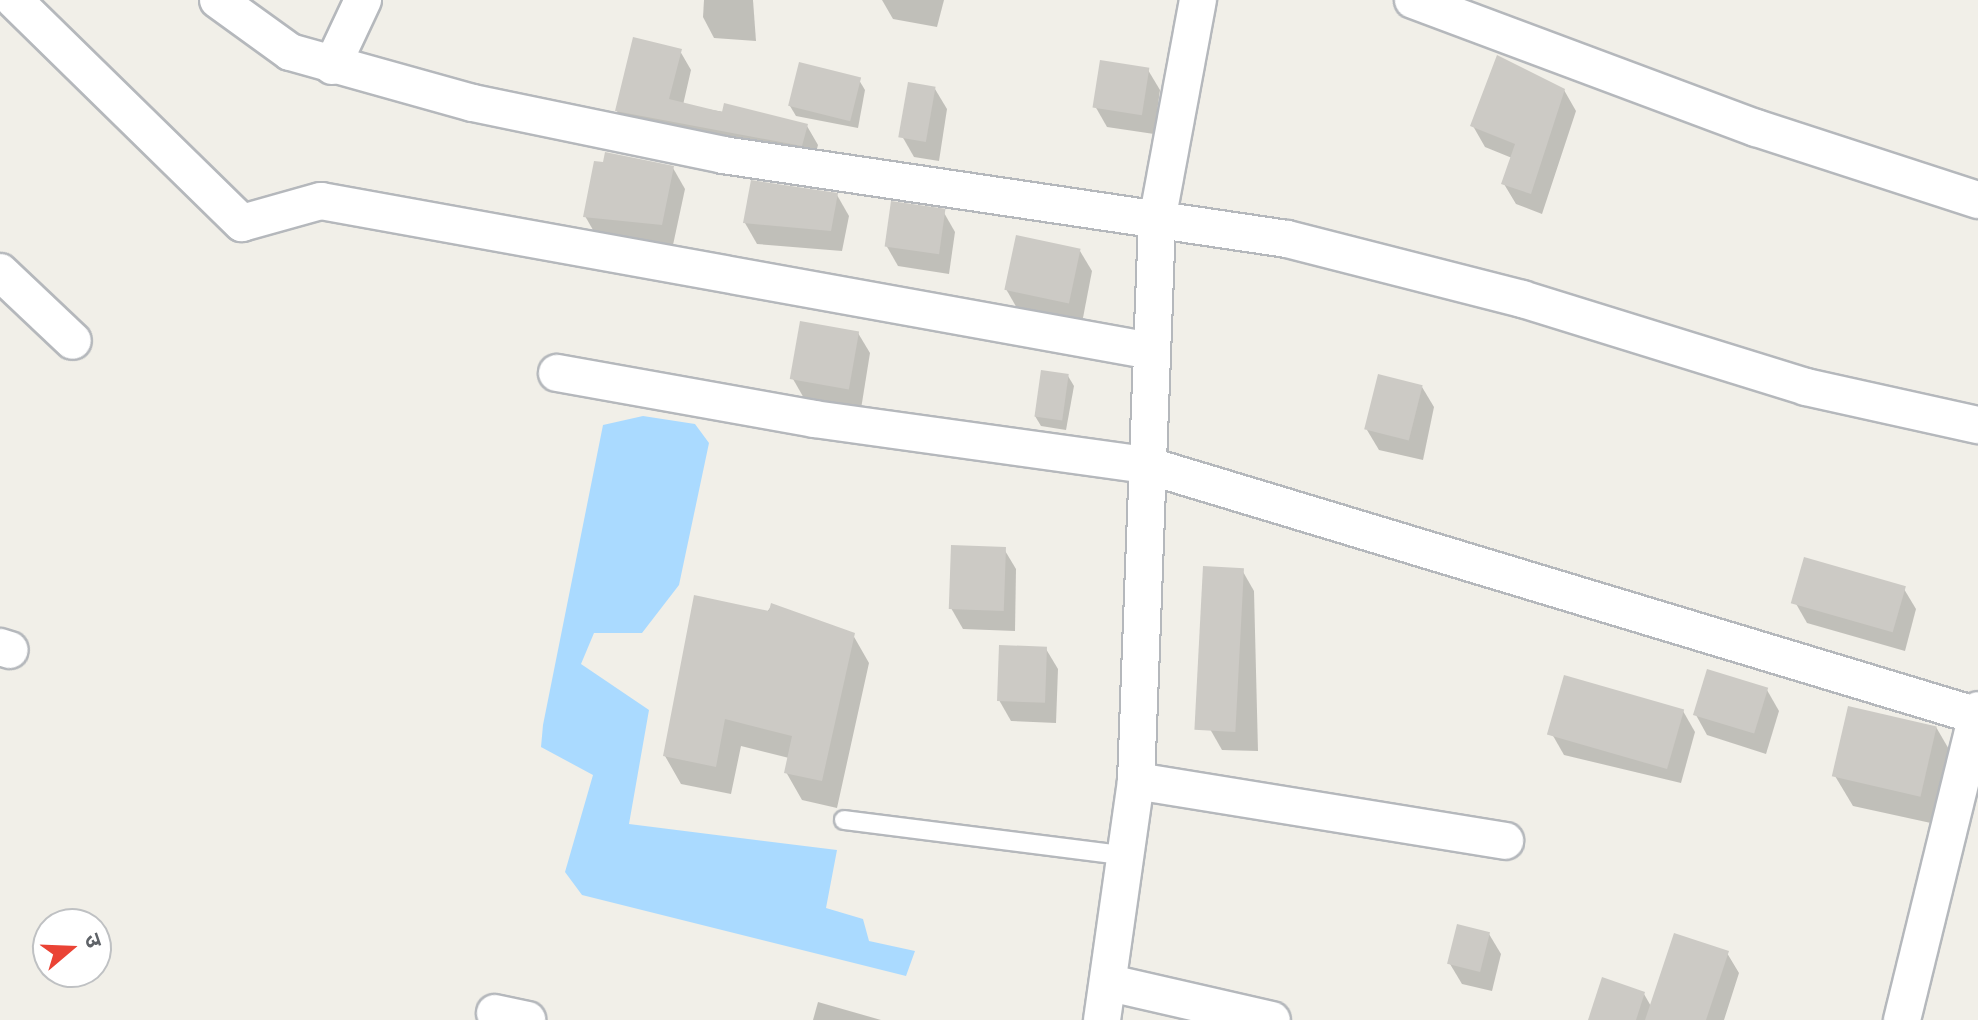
<!DOCTYPE html>
<html>
<head>
<meta charset="utf-8">
<style>
	body { margin:0 }
	#map { position:relative; width:1978px; height:1020px; overflow:hidden; background:#f1efe8; font-family:"DejaVu Sans","Noto Sans Devanagari",sans-serif }
	div>[style] { position:absolute }
	.water>* { inset:0; background:#aadaff }
	.shadow>* { inset:0; background:#0003 }
	.building>* { inset:0; background:#cccac5; transform-origin:0 0 }
	.roads { filter:drop-shadow(2px 0 #b5b8bc) drop-shadow(-2px 0 #b5b8bc) drop-shadow(0 2px #b5b8bc) drop-shadow(0 -2px #b5b8bc) }
	.service>* { height:18px; margin:-9px; padding:0 9px; transform-origin:9px; border-radius:9px; background:#fff }
	.minor>* { height:36px; margin:-18px; padding:0 18px; transform-origin:18px; border-radius:18px; background:#fff }
	span { translate:-50% -50%; white-space:nowrap; text-align:center; line-height:1.15; -webkit-text-stroke:7px #fff; paint-order:stroke }
	.north { position:absolute; left:32px; top:908px; width:80px; height:80px; box-sizing:border-box; background:#fff; border:2px solid #bfc1c3; border-radius:50%; rotate:71deg; font-size:22px; font-weight:700; line-height:32px; text-align:center; color:#5f6368 }
	.north::after { content:''; display:block; margin:auto; width:28px; height:36px; background:#ea4335; clip-path:polygon(50% 0,100% 100%,50% 72%,0 100%) }
</style>
</head>
<body>
<div id="map">
	<div class="water">
		<div style="clip-path:polygon(643px 416px,695px 424px,709px 443px,679px 585px,642px 633px,594px 633px,581px 664px,649px 710px,629px 824px,837px 850px,826px 908px,863px 919px,869px 941px,915px 951px,906px 976px,582px 895px,565px 872px,593px 775px,541px 747px,543px 725px,603px 425px)"></div>
	</div>
	<div class="shadow">
		<div style="clip-path:polygon(704px 0,753px 0,756px 41px,714px 38px,703px 17px)"></div>
		<div style="clip-path:polygon(882px 0,944px 0,937px 27px,893px 19px)"></div>
		<div style="clip-path:polygon(680px 51px,691px 70px,683px 105px,807px 126px,818px 145px,813px 164px,628px 130px,617px 111px)"></div>
		<div style="clip-path:polygon(1148px 70px,1160px 90px,1154px 134px,1107px 127px,1095px 106px)"></div>
		<div style="clip-path:polygon(859px 80px,865px 90px,858px 128px,796px 116px,790px 106px)"></div>
		<div style="clip-path:polygon(935px 89px,947px 109px,939px 161px,914px 157px,902px 136px)"></div>
		<div style="clip-path:polygon(1564px 90px,1576px 111px,1542px 214px,1516px 204px,1504px 184px,1512px 158px,1485px 147px,1473px 126px)"></div>
		<div style="clip-path:polygon(673px 168px,685px 189px,673px 245px,597px 237px,585px 216px)"></div>
		<div style="clip-path:polygon(837px 195px,849px 216px,842px 251px,757px 244px,745px 223px)"></div>
		<div style="clip-path:polygon(943px 211px,955px 232px,949px 274px,898px 266px,886px 245px)"></div>
		<div style="clip-path:polygon(1080px 251px,1092px 271px,1082px 323px,1018px 310px,1006px 289px)"></div>
		<div style="clip-path:polygon(858px 333px,870px 353px,861px 409px,805px 400px,793px 379px)"></div>
		<div style="clip-path:polygon(1068px 376px,1074px 386px,1066px 430px,1041px 426px,1035px 416px)"></div>
		<div style="clip-path:polygon(1422px 387px,1434px 407px,1423px 460px,1379px 450px,1367px 430px)"></div>
		<div style="clip-path:polygon(1004px 549px,1016px 569px,1015px 631px,963px 629px,951px 608px)"></div>
		<div style="clip-path:polygon(1242px 570px,1254px 591px,1258px 751px,1222px 750px,1210px 729px)"></div>
		<div style="clip-path:polygon(1904px 589px,1916px 609px,1905px 651px,1807px 623px,1795px 602px)"></div>
		<div style="clip-path:polygon(772px 605px,853px 635px,869px 663px,837px 808px,802px 800px,786px 772px,789px 758px,741px 746px,731px 794px,681px 784px,665px 756px)"></div>
		<div style="clip-path:polygon(1046px 649px,1058px 669px,1056px 723px,1011px 721px,999px 700px)"></div>
		<div style="clip-path:polygon(1767px 690px,1779px 711px,1766px 754px,1707px 735px,1696px 715px)"></div>
		<div style="clip-path:polygon(1683px 711px,1695px 732px,1681px 783px,1564px 755px,1552px 734px)"></div>
		<div style="clip-path:polygon(1936px 727px,1954px 758px,1940px 825px,1853px 806px,1835px 776px)"></div>
		<div style="clip-path:polygon(1489px 934px,1501px 954px,1492px 991px,1462px 984px,1450px 964px)"></div>
		<div style="clip-path:polygon(1727px 953px,1739px 973px,1724px 1020px,1591px 1020px,1644px 994px,1652px 1008px)"></div>
		<div style="clip-path:polygon(818px 1002px,881px 1020px,813px 1020px)"></div>
	</div>
	<div class="building">
		<div style="clip-path:polygon(633px 37px,682px 49px,669px 99px,722px 112px,724px 103px,808px 124px,802px 146px,615px 111px)"></div>
		<div style="clip-path:polygon(1497px 55px,1565px 89px,1531px 194px,1501px 184px,1515px 144px,1470px 126px)"></div>
		<div style="left:1100px;top:60px;width:50px;height:48px;rotate:9deg"></div>
		<div style="left:799px;top:62px;width:64px;height:45px;rotate:14deg"></div>
		<div style="left:908px;top:82px;width:28px;height:56px;rotate:10deg"></div>
		<div style="clip-path:polygon(605px 152px,674px 166px,662px 225px,583px 217px,594px 161px,603px 162px)"></div>
		<div style="clip-path:polygon(751px 180px,838px 193px,831px 231px,743px 223px)"></div>
		<div style="left:891px;top:201px;width:55px;height:46px;rotate:8deg"></div>
		<div style="left:1016px;top:235px;width:66px;height:56px;rotate:12deg"></div>
		<div style="left:800px;top:321px;width:60px;height:59px;rotate:10deg"></div>
		<div style="left:1041px;top:370px;width:28px;height:47px;rotate:8deg"></div>
		<div style="left:1378px;top:374px;width:46px;height:57px;rotate:14deg"></div>
		<div style="left:951px;top:545px;width:55px;height:64px;rotate:2deg"></div>
		<div style="left:1804px;top:557px;width:106px;height:48px;rotate:16deg"></div>
		<div style="left:1203px;top:566px;width:41px;height:164px;rotate:3deg"></div>
		<div style="clip-path:polygon(694px 595px,769px 611px,771px 603px,855px 633px,822px 781px,784px 773px,792px 736px,725px 719px,716px 767px,663px 756px)"></div>
		<div style="left:999px;top:645px;width:48px;height:56px;rotate:2deg"></div>
		<div style="left:1707px;top:669px;width:64px;height:48px;rotate:17deg"></div>
		<div style="left:1564px;top:675px;width:125px;height:62px;rotate:16deg"></div>
		<div style="left:1848px;top:706px;width:91px;height:72px;rotate:13deg"></div>
		<div style="left:1457px;top:924px;width:34px;height:41px;rotate:14deg"></div>
		<div style="clip-path:polygon(1674px 933px,1729px 951px,1706px 1020px,1645px 1020px)"></div>
		<div style="clip-path:polygon(1602px 977px,1645px 992px,1636px 1020px,1588px 1020px)"></div>
	</div>
	<div class="roads">
		<div class="service">
			<div style="left:844px;top:820px;width:286px;rotate:7.2deg"></div>
		</div>
		<div class="minor">
			<div style="left:14px;top:0;width:319px;rotate:44.4deg"></div>
			<div style="left:242px;top:223px;width:82px;rotate:-15.6deg"></div>
			<div style="left:321px;top:201px;width:843px;rotate:10.24deg"></div>
			<div style="left:218px;top:0;width:89px;rotate:35.8deg"></div>
			<div style="left:290px;top:52px;width:190px;rotate:15.6deg"></div>
			<div style="left:473px;top:103px;width:255px;rotate:11.7deg"></div>
			<div style="left:723px;top:155px;width:570px;rotate:8.47deg"></div>
			<div style="left:1287px;top:239px;width:243px;rotate:14.3deg"></div>
			<div style="left:1522px;top:299px;width:297px;rotate:17.2deg"></div>
			<div style="left:1806px;top:387px;width:176px;rotate:12.5deg"></div>
			<div style="left:1413px;top:0;width:366px;rotate:20.5deg"></div>
			<div style="left:1756px;top:128px;width:233px;rotate:18deg"></div>
			<div style="left:332px;top:66px;width:73px;rotate:-64.8deg"></div>
			<div style="left:0;top:272px;width:100px;rotate:43.4deg"></div>
			<div style="left:557px;top:373px;width:261px;rotate:10.1deg"></div>
			<div style="left:814px;top:419px;width:335px;rotate:7.9deg"></div>
			<div style="left:1146px;top:465px;width:869px;rotate:16.79deg"></div>
			<div style="left:0;top:647px;width:10px;rotate:17deg"></div>
			<div style="left:1136px;top:781px;width:374px;rotate:9.2deg"></div>
			<div style="left:1110px;top:983px;width:166px;rotate:12.9deg"></div>
			<div style="left:495px;top:1013px;width:33px;rotate:12deg"></div>
			<div style="left:1102px;top:1020px;width:241px;rotate:-81.9deg"></div>
			<div style="left:1136px;top:781px;width:560px;rotate:-87.85deg"></div>
			<div style="left:1157px;top:221px;width:225px;rotate:-79.5deg"></div>
			<div style="left:1902px;top:1020px;width:319px;rotate:-76.2deg"></div>
		</div>
	</div>
	<div class="north">उ</div>
</div>
</body>
</html>
